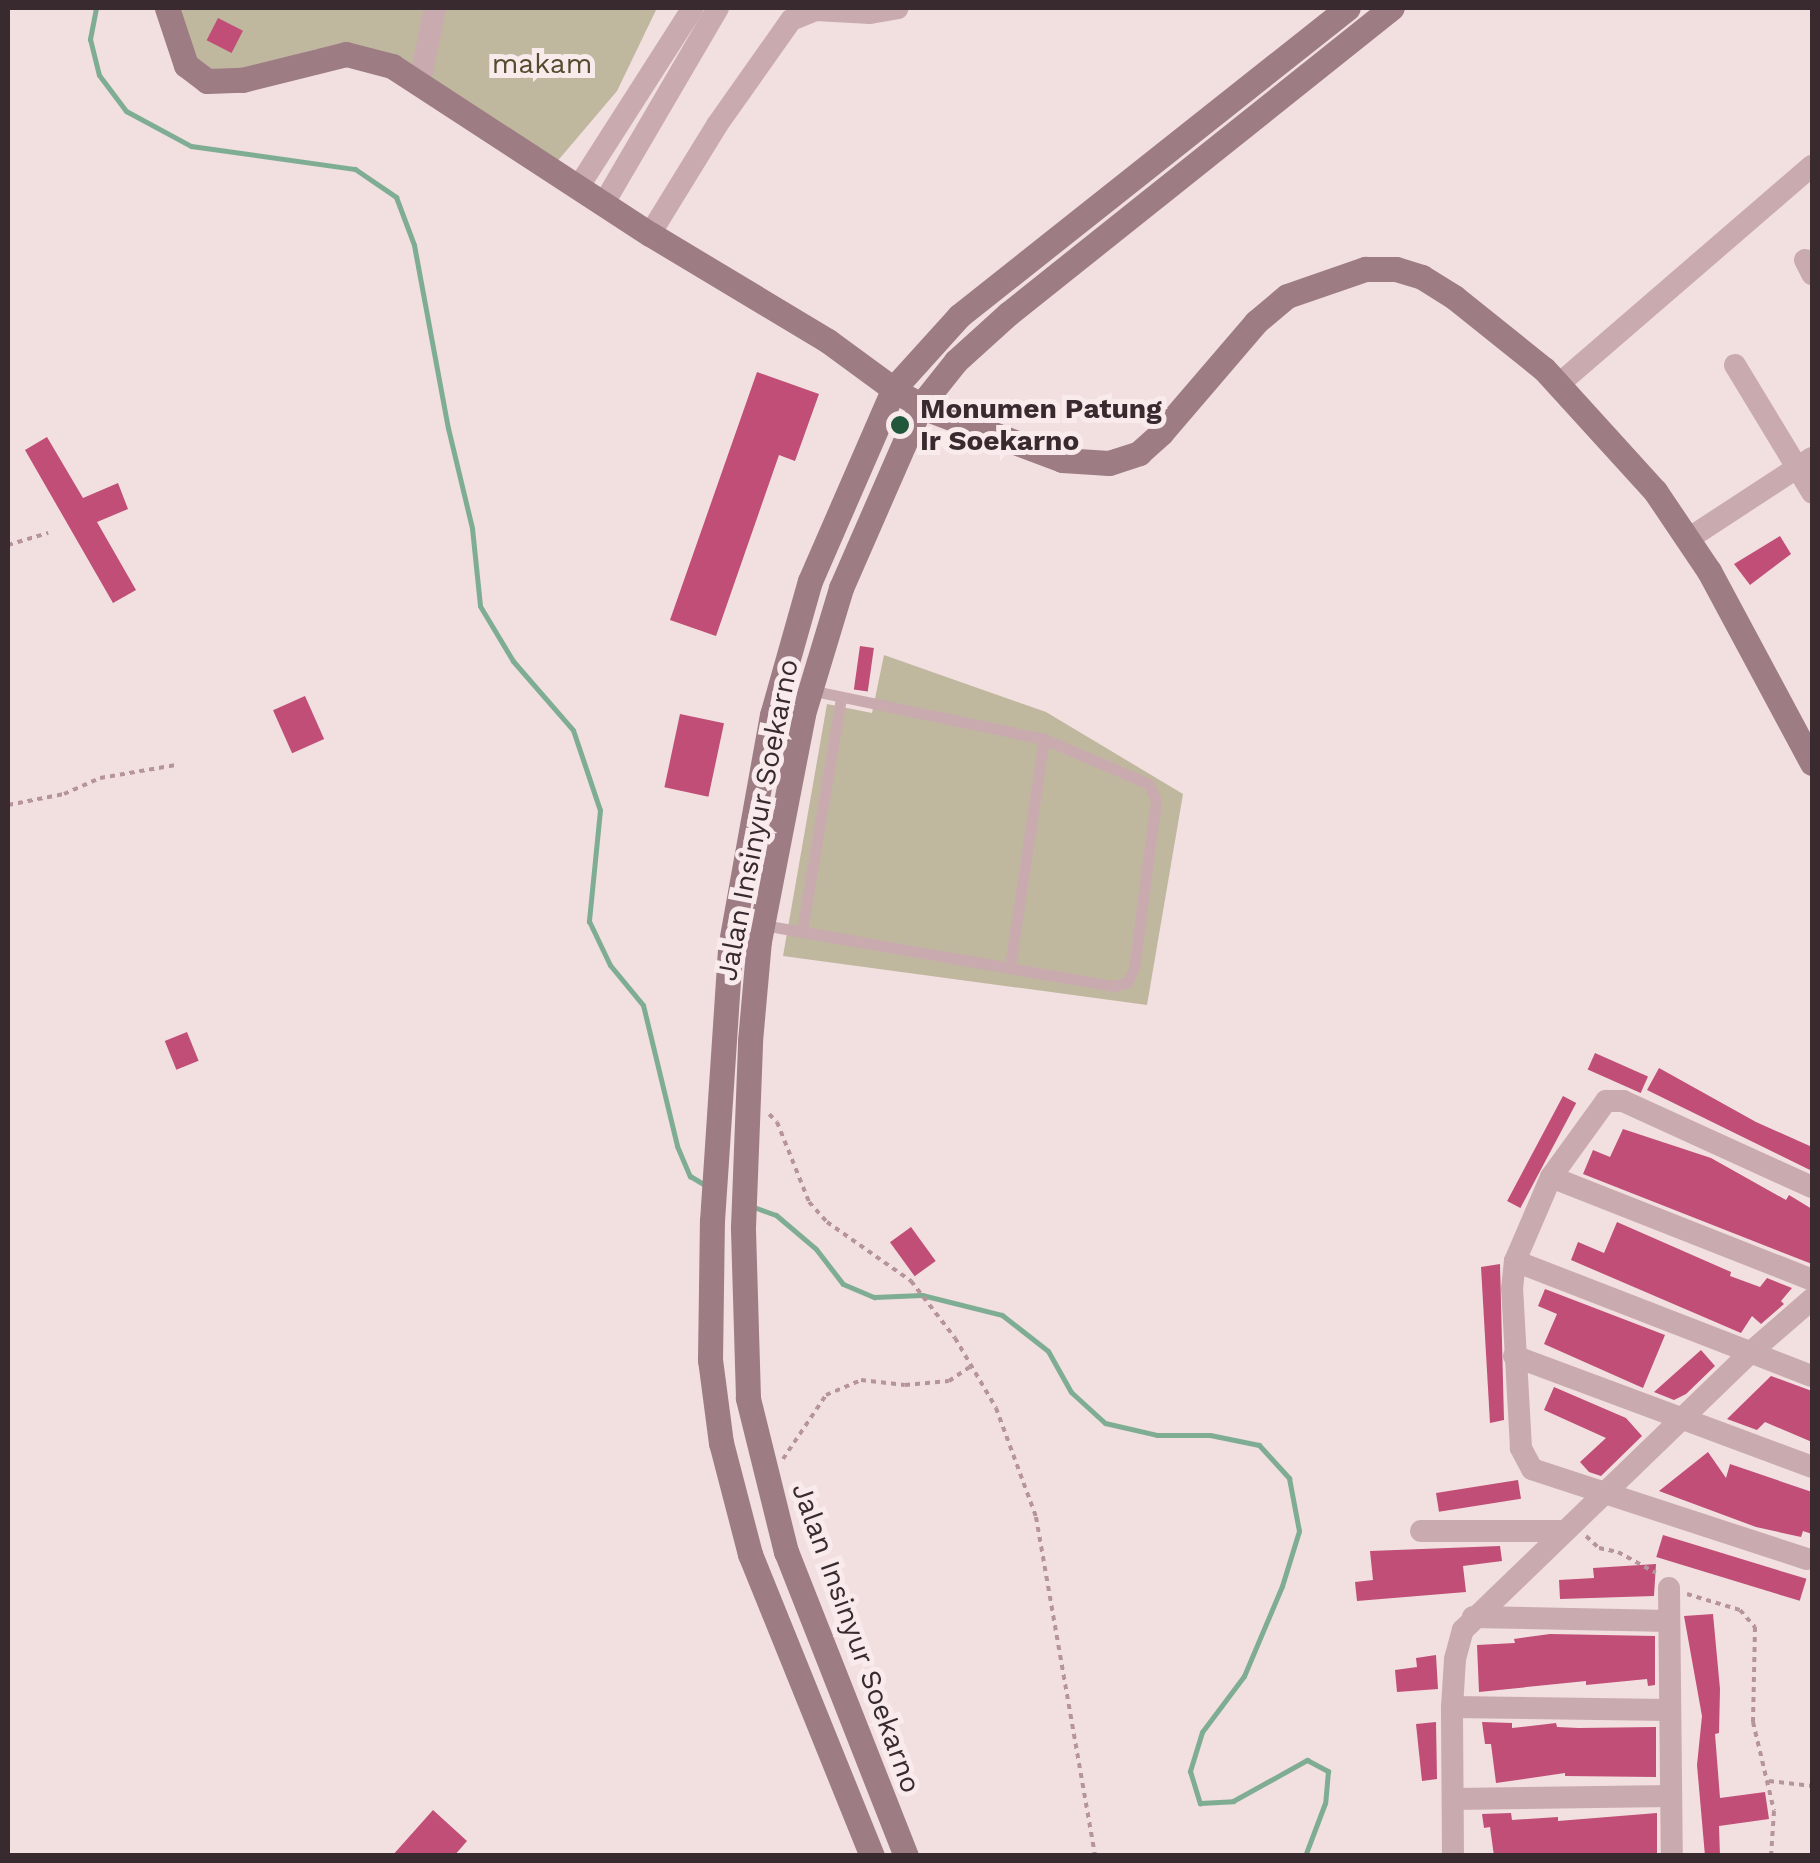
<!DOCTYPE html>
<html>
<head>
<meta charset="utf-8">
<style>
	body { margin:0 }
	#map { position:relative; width:1820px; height:1863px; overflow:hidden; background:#f2dfe0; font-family:"Work Sans",sans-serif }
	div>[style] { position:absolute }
	.green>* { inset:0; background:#c0b79f }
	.stream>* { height:5px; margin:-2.5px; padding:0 2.5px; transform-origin:2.5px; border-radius:2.5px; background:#7fad93 }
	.building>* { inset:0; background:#c04e77; transform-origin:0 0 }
	.path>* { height:4px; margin-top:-2px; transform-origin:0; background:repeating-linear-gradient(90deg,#b5959b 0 5px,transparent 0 10px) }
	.lane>* { height:11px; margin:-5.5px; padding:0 5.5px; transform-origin:5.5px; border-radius:5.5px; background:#c9abaf }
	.street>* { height:22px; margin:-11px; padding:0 11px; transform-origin:11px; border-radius:11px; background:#c9abaf }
	.secondary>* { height:25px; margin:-12.5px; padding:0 12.5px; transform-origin:12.5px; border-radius:12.5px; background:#9d7c84 }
	.dots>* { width:28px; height:28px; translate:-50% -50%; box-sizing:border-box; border:5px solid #f9ebec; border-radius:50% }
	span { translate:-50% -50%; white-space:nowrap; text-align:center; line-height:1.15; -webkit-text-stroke:10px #f9ebec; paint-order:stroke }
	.park-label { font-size:28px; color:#554c2f }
	.poi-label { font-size:28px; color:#382a2e; font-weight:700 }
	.left { translate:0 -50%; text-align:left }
	.street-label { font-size:28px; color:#382a2e }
	.frame { position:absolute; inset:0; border:10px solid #382a2e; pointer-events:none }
</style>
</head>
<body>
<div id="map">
	<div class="green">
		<div style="clip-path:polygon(179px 8px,657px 8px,617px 91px,555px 164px,389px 56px,317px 49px,231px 73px,212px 71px,192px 60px)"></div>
		<div style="clip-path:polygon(884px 655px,1046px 712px,1183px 794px,1147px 1005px,783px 956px,827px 704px,872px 713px)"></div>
	</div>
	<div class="stream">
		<div style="left:96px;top:8px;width:32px;rotate:101deg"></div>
		<div style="left:90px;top:39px;width:37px;rotate:76deg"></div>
		<div style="left:99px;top:75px;width:45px;rotate:53.1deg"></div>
		<div style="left:126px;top:111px;width:74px;rotate:28.3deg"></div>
		<div style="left:191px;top:146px;width:166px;rotate:8deg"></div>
		<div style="left:355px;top:169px;width:50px;rotate:34.3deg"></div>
		<div style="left:396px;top:197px;width:51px;rotate:69.4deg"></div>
		<div style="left:414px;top:245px;width:186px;rotate:79.5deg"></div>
		<div style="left:448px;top:428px;width:103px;rotate:76.5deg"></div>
		<div style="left:472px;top:528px;width:78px;rotate:84.1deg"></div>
		<div style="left:480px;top:606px;width:64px;rotate:59deg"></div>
		<div style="left:513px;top:661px;width:91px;rotate:49deg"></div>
		<div style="left:573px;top:730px;width:84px;rotate:71.4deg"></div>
		<div style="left:600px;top:810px;width:112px;rotate:95.7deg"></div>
		<div style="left:589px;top:921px;width:49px;rotate:64.5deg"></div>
		<div style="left:610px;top:965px;width:52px;rotate:50.5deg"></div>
		<div style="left:643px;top:1005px;width:145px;rotate:76.4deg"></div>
		<div style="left:677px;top:1146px;width:33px;rotate:67deg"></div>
		<div style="left:690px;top:1176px;width:17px;rotate:31deg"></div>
		<div style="left:751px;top:1206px;width:27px;rotate:20deg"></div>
		<div style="left:776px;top:1215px;width:52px;rotate:40.4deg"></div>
		<div style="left:816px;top:1249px;width:44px;rotate:52.4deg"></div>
		<div style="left:843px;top:1284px;width:34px;rotate:23deg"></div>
		<div style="left:874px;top:1297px;width:48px;rotate:-2.4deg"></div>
		<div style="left:922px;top:1295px;width:82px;rotate:14deg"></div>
		<div style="left:1002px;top:1315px;width:58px;rotate:38deg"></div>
		<div style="left:1048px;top:1351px;width:47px;rotate:60.7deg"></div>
		<div style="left:1071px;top:1392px;width:46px;rotate:42.4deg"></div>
		<div style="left:1105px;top:1423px;width:53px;rotate:13deg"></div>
		<div style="left:1157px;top:1435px;width:53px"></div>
		<div style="left:1210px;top:1435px;width:50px;rotate:11.5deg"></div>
		<div style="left:1259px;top:1445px;width:45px;rotate:47.7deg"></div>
		<div style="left:1289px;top:1478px;width:54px;rotate:79.3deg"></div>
		<div style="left:1299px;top:1531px;width:58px;rotate:107.2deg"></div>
		<div style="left:1282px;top:1586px;width:98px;rotate:112.9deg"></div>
		<div style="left:1244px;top:1676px;width:70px;rotate:126.9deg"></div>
		<div style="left:1202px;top:1732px;width:41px;rotate:107.1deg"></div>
		<div style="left:1190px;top:1771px;width:34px;rotate:73deg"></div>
		<div style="left:1200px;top:1803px;width:33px;rotate:-3deg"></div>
		<div style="left:1233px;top:1801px;width:85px;rotate:-29deg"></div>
		<div style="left:1307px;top:1760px;width:24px;rotate:28deg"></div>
		<div style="left:1328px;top:1771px;width:32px;rotate:95deg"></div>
		<div style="left:1325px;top:1803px;width:57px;rotate:110.7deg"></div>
	</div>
	<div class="building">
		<div style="left:218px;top:18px;width:28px;height:25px;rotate:27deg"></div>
		<div style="clip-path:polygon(757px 372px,819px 394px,795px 461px,779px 455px,716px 636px,670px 620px)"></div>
		<div style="clip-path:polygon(47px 437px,83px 498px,118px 483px,128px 509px,97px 522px,136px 590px,113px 603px,25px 450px)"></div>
		<div style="clip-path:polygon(1780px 536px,1791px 554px,1750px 585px,1734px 564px)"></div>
		<div style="left:860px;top:646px;width:14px;height:44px;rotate:8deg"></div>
		<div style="left:305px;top:696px;width:47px;height:35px;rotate:66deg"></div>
		<div style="left:680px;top:714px;width:45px;height:75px;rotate:12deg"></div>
		<div style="left:187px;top:1032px;width:31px;height:24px;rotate:68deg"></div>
		<div style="left:1595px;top:1053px;width:58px;height:18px;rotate:24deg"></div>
		<div style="clip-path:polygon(1659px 1068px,1756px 1122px,1812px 1147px,1812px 1171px,1647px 1090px)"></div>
		<div style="left:1563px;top:1096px;width:15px;height:119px;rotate:28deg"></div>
		<div style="clip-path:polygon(1623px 1129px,1711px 1158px,1786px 1200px,1789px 1195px,1812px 1209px,1812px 1264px,1583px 1174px,1593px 1150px,1610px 1157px)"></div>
		<div style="clip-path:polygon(1617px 1222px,1731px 1272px,1730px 1276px,1760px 1287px,1767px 1278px,1792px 1288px,1781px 1301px,1784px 1304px,1761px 1324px,1752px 1316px,1741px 1333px,1571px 1260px,1578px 1242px,1604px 1253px)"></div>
		<div style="left:911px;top:1227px;width:42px;height:26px;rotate:54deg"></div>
		<div style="clip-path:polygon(1500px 1264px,1504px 1420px,1490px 1423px,1481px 1267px)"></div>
		<div style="clip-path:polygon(1545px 1289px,1665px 1335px,1643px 1388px,1544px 1344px,1557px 1314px,1538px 1306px)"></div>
		<div style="clip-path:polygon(1701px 1350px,1715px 1366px,1686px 1394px,1674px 1400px,1654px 1392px)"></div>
		<div style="clip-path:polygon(1771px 1376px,1812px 1391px,1812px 1442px,1765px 1422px,1757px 1430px,1727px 1419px)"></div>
		<div style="clip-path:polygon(1554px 1387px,1626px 1418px,1642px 1436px,1601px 1476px,1589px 1472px,1580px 1462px,1606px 1438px,1544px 1410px)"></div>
		<div style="clip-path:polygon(1708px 1452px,1726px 1478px,1730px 1464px,1812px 1492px,1812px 1534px,1803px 1531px,1801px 1537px,1756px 1527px,1659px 1491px)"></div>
		<div style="left:1518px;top:1480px;width:19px;height:83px;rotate:81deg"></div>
		<div style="left:1663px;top:1535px;width:150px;height:23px;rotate:17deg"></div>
		<div style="clip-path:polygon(1500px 1546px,1502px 1561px,1463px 1566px,1466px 1592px,1357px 1601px,1355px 1582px,1373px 1580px,1370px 1551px)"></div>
		<div style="clip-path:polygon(1656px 1564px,1654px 1596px,1560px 1599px,1559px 1580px,1594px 1578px,1593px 1568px)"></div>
		<div style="clip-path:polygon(1713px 1614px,1720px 1689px,1719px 1733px,1715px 1734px,1720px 1798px,1765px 1792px,1769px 1819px,1719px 1826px,1720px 1856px,1705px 1856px,1697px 1765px,1702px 1716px,1684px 1616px)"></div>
		<div style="clip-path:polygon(1550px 1634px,1655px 1636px,1655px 1685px,1648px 1686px,1647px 1679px,1586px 1685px,1586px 1681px,1479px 1692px,1477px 1645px,1515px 1643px,1514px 1639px)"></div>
		<div style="clip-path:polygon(1436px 1655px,1438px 1689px,1397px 1692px,1395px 1670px,1417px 1667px,1416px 1658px)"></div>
		<div style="clip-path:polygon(1436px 1722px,1437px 1779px,1422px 1781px,1416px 1724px)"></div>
		<div style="clip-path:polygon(1482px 1722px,1512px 1723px,1512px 1728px,1556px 1723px,1557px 1727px,1578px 1728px,1656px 1727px,1656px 1777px,1565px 1776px,1565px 1773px,1496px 1783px,1491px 1744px,1485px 1744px)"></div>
		<div style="clip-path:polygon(433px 1810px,467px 1841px,454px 1856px,392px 1856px)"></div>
		<div style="clip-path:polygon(1511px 1813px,1512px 1820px,1558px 1817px,1558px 1821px,1657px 1813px,1657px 1856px,1494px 1856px,1490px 1827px,1484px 1828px,1482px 1814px)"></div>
	</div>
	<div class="path">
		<div style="left:8px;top:545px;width:42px;rotate:-16.7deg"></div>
		<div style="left:8px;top:805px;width:57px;rotate:-11.1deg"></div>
		<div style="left:64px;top:794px;width:39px;rotate:-24deg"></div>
		<div style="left:100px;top:778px;width:77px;rotate:-9.7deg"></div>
		<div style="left:769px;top:1114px;width:11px;rotate:45deg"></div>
		<div style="left:777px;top:1122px;width:86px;rotate:68.2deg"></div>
		<div style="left:809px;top:1202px;width:27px;rotate:48deg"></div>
		<div style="left:827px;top:1222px;width:103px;rotate:35.1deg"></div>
		<div style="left:911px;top:1281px;width:72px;rotate:52.3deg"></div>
		<div style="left:955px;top:1338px;width:81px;rotate:59.6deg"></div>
		<div style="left:996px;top:1408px;width:116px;rotate:69.8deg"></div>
		<div style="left:1036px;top:1517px;width:344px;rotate:80.1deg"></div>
		<div style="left:783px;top:1459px;width:77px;rotate:-56.1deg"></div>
		<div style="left:826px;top:1395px;width:38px;rotate:-23deg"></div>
		<div style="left:861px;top:1380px;width:44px;rotate:6.5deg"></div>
		<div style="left:905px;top:1385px;width:44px;rotate:-5.2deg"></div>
		<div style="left:949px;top:1381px;width:27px;rotate:-34deg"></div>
		<div style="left:1586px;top:1536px;width:18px;rotate:43deg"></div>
		<div style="left:1599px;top:1548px;width:19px;rotate:12deg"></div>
		<div style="left:1618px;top:1552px;width:43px;rotate:28.9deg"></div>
		<div style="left:1687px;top:1594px;width:55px;rotate:16.8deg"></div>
		<div style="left:1740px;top:1610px;width:23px;rotate:49deg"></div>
		<div style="left:1755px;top:1627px;width:95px;rotate:91.2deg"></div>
		<div style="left:1753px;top:1722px;width:91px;rotate:76.7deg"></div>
		<div style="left:1774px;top:1811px;width:45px;rotate:93.8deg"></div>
		<div style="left:1769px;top:1781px;width:43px;rotate:6.6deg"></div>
	</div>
	<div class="lane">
		<div style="left:763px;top:925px;width:356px;rotate:9.9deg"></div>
		<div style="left:1114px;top:986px;width:15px;rotate:-16deg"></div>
		<div style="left:1128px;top:982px;width:15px;rotate:-67deg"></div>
		<div style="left:1134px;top:968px;width:168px;rotate:-82.5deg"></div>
		<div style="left:1156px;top:801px;width:18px;rotate:-112deg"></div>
		<div style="left:1149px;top:784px;width:114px;rotate:-156.8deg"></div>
		<div style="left:1044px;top:739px;width:240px;rotate:-168.2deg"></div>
		<div style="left:802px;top:931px;width:236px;rotate:-80.5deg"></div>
		<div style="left:1010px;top:966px;width:230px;rotate:-81.5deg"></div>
	</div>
	<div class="street">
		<div style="left:420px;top:81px;width:75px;rotate:-78.4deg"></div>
		<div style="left:579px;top:186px;width:211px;rotate:-57.4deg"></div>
		<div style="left:604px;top:203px;width:226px;rotate:-59.7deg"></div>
		<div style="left:650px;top:234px;width:128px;rotate:-58.4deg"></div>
		<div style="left:717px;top:125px;width:128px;rotate:-54.8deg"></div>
		<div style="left:791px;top:20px;width:27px;rotate:-22deg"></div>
		<div style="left:816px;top:10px;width:54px;rotate:3.2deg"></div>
		<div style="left:870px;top:13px;width:28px;rotate:-10deg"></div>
		<div style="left:1805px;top:260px;width:16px;rotate:63deg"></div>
		<div style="left:1735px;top:365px;width:149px;rotate:58.8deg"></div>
		<div style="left:1559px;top:384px;width:334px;rotate:-40.8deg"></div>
		<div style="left:1688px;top:539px;width:148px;rotate:-33.2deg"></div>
		<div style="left:1551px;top:1177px;width:281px;rotate:21.5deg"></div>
		<div style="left:1515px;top:1261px;width:318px;rotate:21.2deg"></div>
		<div style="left:1514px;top:1356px;width:318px;rotate:20.4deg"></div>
		<div style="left:1421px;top:1531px;width:143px"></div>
		<div style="left:1807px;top:1559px;width:289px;rotate:-161.9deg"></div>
		<div style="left:1532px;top:1469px;width:24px;rotate:-118deg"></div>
		<div style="left:1521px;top:1448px;width:159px;rotate:-93.2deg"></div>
		<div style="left:1512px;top:1289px;width:28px;rotate:-84deg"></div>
		<div style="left:1515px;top:1261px;width:91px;rotate:-66.8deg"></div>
		<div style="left:1551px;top:1177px;width:94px;rotate:-54.1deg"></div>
		<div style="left:1606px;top:1101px;width:17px"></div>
		<div style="left:1623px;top:1101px;width:208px;rotate:24.5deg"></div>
		<div style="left:1669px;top:1588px;width:268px;rotate:89.4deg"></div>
		<div style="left:1473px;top:1617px;width:196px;rotate:1.2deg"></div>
		<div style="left:1452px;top:1707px;width:217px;rotate:0.8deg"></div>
		<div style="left:1453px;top:1799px;width:218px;rotate:-0.8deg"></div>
		<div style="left:1453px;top:1856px;width:149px;rotate:-90.4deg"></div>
		<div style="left:1452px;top:1707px;width:48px;rotate:-86.4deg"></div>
		<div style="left:1455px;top:1659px;width:30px;rotate:-75deg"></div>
		<div style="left:1463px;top:1630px;width:400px;rotate:-44deg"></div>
		<div style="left:1751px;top:1352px;width:81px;rotate:-41deg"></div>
	</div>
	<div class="secondary">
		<div style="left:167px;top:8px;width:60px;rotate:71.6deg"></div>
		<div style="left:186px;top:65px;width:26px;rotate:37deg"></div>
		<div style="left:207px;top:81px;width:35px;rotate:-2deg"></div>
		<div style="left:242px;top:80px;width:107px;rotate:-14deg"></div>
		<div style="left:346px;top:54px;width:48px;rotate:14.6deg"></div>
		<div style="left:392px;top:66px;width:308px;rotate:33.1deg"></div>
		<div style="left:650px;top:234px;width:208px;rotate:31deg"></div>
		<div style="left:828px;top:341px;width:88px;rotate:36.2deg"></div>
		<div style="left:899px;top:393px;width:35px;rotate:29deg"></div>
		<div style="left:930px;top:410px;width:141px;rotate:20.7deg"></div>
		<div style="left:1062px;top:460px;width:47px;rotate:3.7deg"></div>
		<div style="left:1109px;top:463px;width:32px;rotate:-18deg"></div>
		<div style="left:1139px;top:453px;width:30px;rotate:-42deg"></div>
		<div style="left:1161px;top:433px;width:146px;rotate:-49.4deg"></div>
		<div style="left:1256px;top:322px;width:40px;rotate:-40deg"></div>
		<div style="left:1287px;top:296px;width:83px;rotate:-19.1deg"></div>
		<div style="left:1365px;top:269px;width:31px"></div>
		<div style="left:1396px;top:269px;width:27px;rotate:17deg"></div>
		<div style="left:1422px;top:277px;width:38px;rotate:32deg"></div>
		<div style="left:1454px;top:297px;width:115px;rotate:38.7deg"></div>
		<div style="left:1544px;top:369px;width:165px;rotate:47.7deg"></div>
		<div style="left:1655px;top:491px;width:97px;rotate:56deg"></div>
		<div style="left:1709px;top:571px;width:218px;rotate:61.8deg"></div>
		<div style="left:872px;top:1856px;width:326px;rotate:-112deg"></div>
		<div style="left:750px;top:1554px;width:115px;rotate:-104.6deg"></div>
		<div style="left:721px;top:1443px;width:84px;rotate:-97.5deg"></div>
		<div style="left:710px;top:1360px;width:139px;rotate:-89.2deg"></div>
		<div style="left:712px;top:1221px;width:274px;rotate:-86.2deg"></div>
		<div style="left:730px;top:948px;width:237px;rotate:-79.8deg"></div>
		<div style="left:772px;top:715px;width:139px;rotate:-74.2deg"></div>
		<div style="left:810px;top:581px;width:210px;rotate:-66.5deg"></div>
		<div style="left:894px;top:388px;width:97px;rotate:-47.9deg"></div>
		<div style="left:959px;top:316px;width:496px;rotate:-38.4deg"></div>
		<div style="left:906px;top:1856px;width:327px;rotate:-111.5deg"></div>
		<div style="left:786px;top:1552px;width:159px;rotate:-103.9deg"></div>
		<div style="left:748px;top:1398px;width:171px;rotate:-91.7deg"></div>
		<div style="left:743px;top:1227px;width:186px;rotate:-87.8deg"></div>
		<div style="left:750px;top:1041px;width:100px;rotate:-84.9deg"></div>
		<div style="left:759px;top:941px;width:231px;rotate:-79deg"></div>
		<div style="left:803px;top:714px;width:132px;rotate:-73.2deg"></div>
		<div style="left:841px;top:588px;width:200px;rotate:-66.4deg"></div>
		<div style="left:921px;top:405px;width:56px;rotate:-51.5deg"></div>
		<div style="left:956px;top:361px;width:70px;rotate:-42.1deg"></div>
		<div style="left:1008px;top:314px;width:491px;rotate:-38.6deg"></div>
	</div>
	<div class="dots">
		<div style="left:900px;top:425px;background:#21573a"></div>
	</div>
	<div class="park-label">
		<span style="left:542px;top:64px">makam</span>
	</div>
	<div class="poi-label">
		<span class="left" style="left:920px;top:425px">Monumen Patung<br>Ir Soekarno</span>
	</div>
	<div class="street-label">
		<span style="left:758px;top:820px;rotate:-79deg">Jalan Insinyur Soekarno</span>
		<span style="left:856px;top:1638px;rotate:70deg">Jalan Insinyur Soekarno</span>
	</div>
	<div class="frame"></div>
</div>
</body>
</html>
